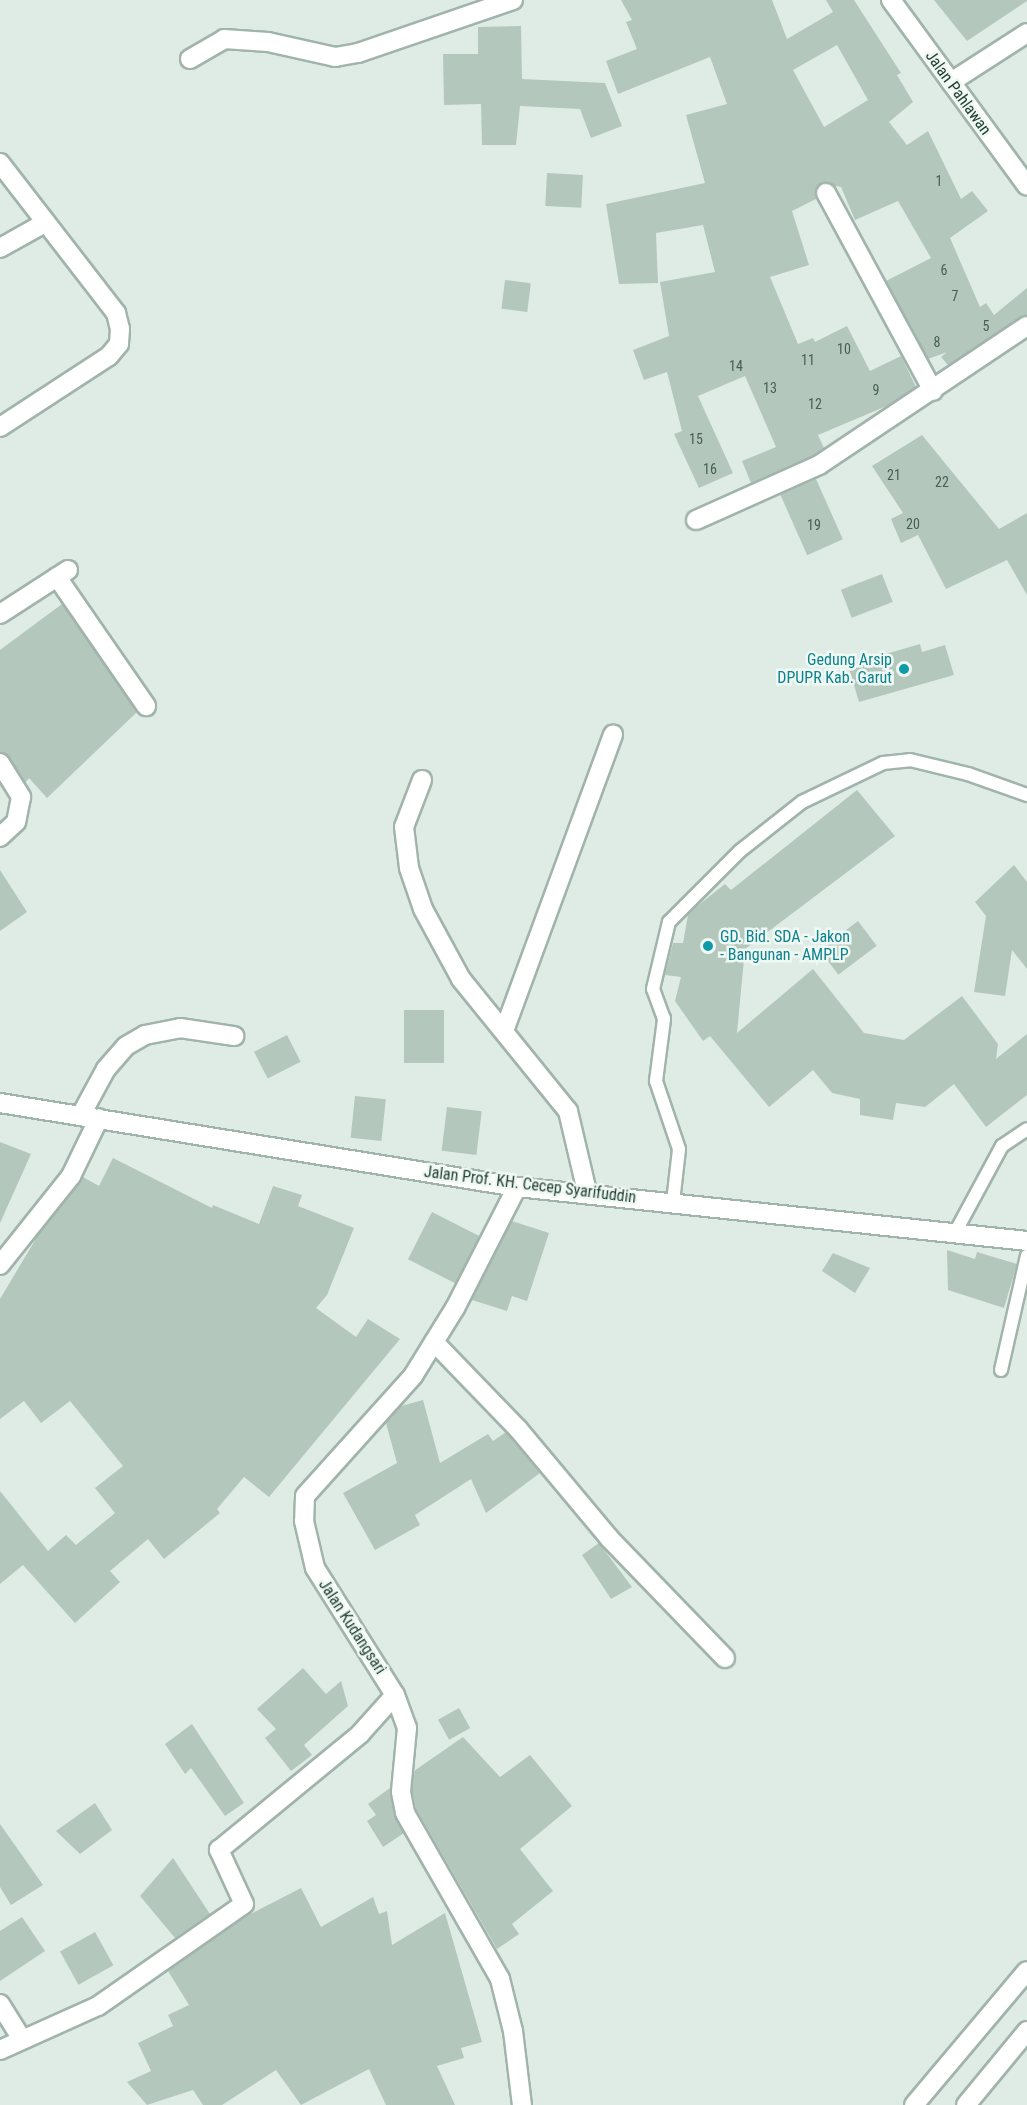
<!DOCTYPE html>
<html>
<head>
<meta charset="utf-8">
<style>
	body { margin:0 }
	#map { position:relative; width:1027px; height:2105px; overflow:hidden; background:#dfece5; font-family:"Roboto Condensed",sans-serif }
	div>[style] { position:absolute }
	.building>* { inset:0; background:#b4c7bd; transform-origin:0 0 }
	.roads { filter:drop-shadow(2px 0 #a1b4ab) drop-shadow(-2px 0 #a1b4ab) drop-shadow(0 2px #a1b4ab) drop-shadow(0 -2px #a1b4ab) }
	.lane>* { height:12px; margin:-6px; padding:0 6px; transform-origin:6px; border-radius:6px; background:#fff }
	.street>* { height:18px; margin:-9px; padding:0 9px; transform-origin:9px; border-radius:9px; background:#fff }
	.secondary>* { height:18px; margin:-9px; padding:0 9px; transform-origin:9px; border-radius:9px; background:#fff }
	.dots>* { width:16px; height:16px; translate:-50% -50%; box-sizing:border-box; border:3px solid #f0f8f3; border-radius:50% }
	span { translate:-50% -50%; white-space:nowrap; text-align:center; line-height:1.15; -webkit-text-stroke:5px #f0f8f3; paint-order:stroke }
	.number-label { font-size:14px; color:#446054 }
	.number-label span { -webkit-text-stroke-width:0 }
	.street-label { font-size:16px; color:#1e3e31 }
	.culture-label { font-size:16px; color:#0d838f }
	.right { translate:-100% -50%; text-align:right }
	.left { translate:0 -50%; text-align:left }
</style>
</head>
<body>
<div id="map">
	<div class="building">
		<div style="clip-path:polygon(evenodd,621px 0,772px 0,787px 39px,833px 12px,826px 0,854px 0,901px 73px,897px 75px,913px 102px,889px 122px,907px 145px,928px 131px,961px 199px,972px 191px,988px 211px,950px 238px,980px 307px,986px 303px,994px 315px,1027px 288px,1027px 315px,948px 365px,941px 357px,947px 352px,928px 359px,886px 281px,931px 258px,898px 201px,855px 220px,841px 187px,821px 183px,816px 199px,792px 211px,809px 265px,770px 277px,798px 344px,813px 338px,815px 342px,847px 326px,870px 371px,901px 356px,916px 387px,889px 405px,818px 435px,824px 448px,814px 455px,751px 483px,742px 461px,776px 447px,745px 376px,698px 396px,733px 473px,699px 488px,674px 434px,682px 431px,667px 372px,644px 380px,633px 350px,669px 336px,660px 282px,715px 272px,703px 225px,656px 233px,658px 283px,619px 284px,606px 204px,705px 183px,686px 115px,727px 104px,710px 57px,618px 94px,606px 61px,637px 49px,626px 22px,632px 20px,621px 0,837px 45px,868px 100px,824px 127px,793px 70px,837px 45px)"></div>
		<div style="clip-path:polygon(934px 0,1027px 0,1027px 1px,967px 41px)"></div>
		<div style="clip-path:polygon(521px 26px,522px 79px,605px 83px,622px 126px,591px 138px,580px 109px,520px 106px,516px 145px,482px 145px,481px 104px,444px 105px,443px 54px,478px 54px,478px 27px)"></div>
		<div style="left:547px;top:173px;width:36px;height:33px;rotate:3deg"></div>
		<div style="left:505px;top:280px;width:26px;height:29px;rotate:7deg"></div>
		<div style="clip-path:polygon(922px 435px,999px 529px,1027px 513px,1027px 595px,1007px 560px,946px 589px,918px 535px,901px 543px,891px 519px,903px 513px,872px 466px)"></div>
		<div style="left:816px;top:479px;width:66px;height:39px;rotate:66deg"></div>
		<div style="left:882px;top:574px;width:30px;height:44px;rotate:69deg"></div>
		<div style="clip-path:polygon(62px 604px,137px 712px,47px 798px,29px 778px,25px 783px,9px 757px,0 752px,0 650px)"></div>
		<div style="clip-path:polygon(920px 644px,922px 652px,945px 645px,954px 675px,859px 702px,848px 665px)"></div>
		<div style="clip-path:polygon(857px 790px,895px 836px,745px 949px,737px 1033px,813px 969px,864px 1033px,904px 1040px,962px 996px,998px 1044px,996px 1059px,1027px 1034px,1027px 1095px,986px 1127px,954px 1084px,925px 1107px,896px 1103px,893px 1120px,860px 1115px,860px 1099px,832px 1093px,813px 1070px,769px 1107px,710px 1036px,703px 1041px,675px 1001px,681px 977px,665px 975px,673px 943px,683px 943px,688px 915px,696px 907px,725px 884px,731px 890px)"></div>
		<div style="clip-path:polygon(1014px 865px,1027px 882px,1027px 969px,1012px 950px,1005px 996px,974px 992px,986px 916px,975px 902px)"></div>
		<div style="clip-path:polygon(0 870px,27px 912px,0 931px)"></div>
		<div style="left:858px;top:921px;width:31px;height:48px;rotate:53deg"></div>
		<div style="left:404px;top:1010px;width:40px;height:53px"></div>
		<div style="left:287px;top:1035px;width:30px;height:37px;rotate:63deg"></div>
		<div style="left:355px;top:1096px;width:31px;height:42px;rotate:6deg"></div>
		<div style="left:447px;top:1107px;width:35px;height:44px;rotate:7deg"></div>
		<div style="clip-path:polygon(0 1142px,31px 1154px,0 1223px)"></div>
		<div style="clip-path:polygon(113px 1158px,212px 1208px,213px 1205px,259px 1224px,273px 1186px,302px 1195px,298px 1206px,354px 1228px,327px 1295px,316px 1308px,356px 1337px,368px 1319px,400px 1339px,269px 1497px,244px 1477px,217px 1509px,220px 1513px,164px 1559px,148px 1539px,110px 1571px,120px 1582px,75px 1623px,23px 1565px,0 1584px,0 1491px,48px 1551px,66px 1535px,76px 1545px,115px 1513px,95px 1488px,123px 1466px,70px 1401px,41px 1423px,24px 1401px,0 1419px,0 1299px,37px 1237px,83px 1177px,99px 1186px)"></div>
		<div style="left:432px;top:1212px;width:53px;height:53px;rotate:27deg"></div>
		<div style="clip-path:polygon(512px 1221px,549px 1233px,527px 1301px,512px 1296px,507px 1311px,472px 1300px)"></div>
		<div style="clip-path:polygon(947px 1250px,975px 1259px,977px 1252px,1017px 1264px,1004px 1308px,948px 1290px)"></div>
		<div style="clip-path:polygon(833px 1253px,870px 1268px,855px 1293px,822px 1271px)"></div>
		<div style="clip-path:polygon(423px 1400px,440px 1463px,488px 1434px,493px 1441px,506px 1432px,540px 1473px,486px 1513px,471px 1479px,415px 1515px,420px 1525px,375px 1550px,343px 1493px,397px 1463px,386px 1423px,401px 1406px)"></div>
		<div style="clip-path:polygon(599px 1543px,632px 1587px,611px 1599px,582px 1555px)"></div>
		<div style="clip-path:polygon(303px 1668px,326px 1694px,341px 1681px,348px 1706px,304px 1745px,312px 1755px,291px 1771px,265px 1738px,276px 1729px,257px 1709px)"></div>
		<div style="left:459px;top:1708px;width:23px;height:24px;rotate:61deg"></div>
		<div style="clip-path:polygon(192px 1724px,244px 1803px,225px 1816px,191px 1768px,185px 1774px,165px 1744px)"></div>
		<div style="clip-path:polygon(463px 1737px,500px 1777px,530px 1755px,572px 1806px,520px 1849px,553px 1891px,512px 1924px,519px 1934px,497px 1949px,416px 1809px,412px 1791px,414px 1771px)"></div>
		<div style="clip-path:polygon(390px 1788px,394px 1815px,404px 1833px,383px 1847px,367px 1821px,376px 1815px,368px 1804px)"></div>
		<div style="clip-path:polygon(95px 1803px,112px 1830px,80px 1854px,56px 1831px)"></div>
		<div style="clip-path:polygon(0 1824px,43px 1885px,11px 1905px,0 1887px)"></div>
		<div style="clip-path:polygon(173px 1858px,210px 1914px,175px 1938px,140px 1896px)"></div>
		<div style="clip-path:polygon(301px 1888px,321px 1927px,373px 1897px,379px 1914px,387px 1911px,392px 1945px,445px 1913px,482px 2042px,461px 2048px,464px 2058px,437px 2066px,455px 2105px,386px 2105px,369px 2069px,301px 2105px,276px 2070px,222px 2105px,203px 2105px,193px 2090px,147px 2105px,127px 2082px,151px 2071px,138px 2043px,173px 2026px,168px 2015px,189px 2005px,168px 1971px,245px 1917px)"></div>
		<div style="clip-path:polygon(22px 1917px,45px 1951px,0 1981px,0 1931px)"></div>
		<div style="left:95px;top:1932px;width:38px;height:40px;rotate:61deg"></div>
	</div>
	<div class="roads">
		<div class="lane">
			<div style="left:673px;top:1202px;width:53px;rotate:-83.5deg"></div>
			<div style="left:679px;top:1149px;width:72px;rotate:-108.7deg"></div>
			<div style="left:656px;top:1081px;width:63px;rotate:-82.6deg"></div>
			<div style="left:664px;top:1019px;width:32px;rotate:-110deg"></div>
			<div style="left:653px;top:989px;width:69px;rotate:-76.6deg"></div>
			<div style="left:669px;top:922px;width:100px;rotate:-45deg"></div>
			<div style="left:740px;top:851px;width:79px;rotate:-38.3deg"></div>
			<div style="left:802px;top:802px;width:90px;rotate:-25.7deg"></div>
			<div style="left:883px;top:763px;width:27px;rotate:-6deg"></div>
			<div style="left:910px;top:760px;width:60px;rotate:13.6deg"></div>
			<div style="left:968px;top:774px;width:63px;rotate:19.6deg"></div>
			<div style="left:956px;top:1231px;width:97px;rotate:-61.6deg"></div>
			<div style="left:1002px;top:1146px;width:30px;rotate:-34deg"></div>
			<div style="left:1001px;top:1370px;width:117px;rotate:-77.2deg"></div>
		</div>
		<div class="street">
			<div style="left:891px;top:0;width:230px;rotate:53.8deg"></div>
			<div style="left:190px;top:59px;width:39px;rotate:-30deg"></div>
			<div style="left:224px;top:39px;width:44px;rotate:3.9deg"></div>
			<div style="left:268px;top:42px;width:69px;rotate:12.6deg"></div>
			<div style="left:335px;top:57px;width:23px;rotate:-10deg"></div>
			<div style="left:358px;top:53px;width:164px;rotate:-18.9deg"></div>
			<div style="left:951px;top:82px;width:90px;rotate:-32.8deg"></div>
			<div style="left:0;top:163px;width:190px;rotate:52.3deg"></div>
			<div style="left:116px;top:313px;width:16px;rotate:76deg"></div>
			<div style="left:120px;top:329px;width:15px;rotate:94deg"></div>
			<div style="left:119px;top:344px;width:16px;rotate:130deg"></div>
			<div style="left:109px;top:356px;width:130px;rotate:146.9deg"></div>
			<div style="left:826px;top:193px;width:225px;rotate:61.6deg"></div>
			<div style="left:0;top:248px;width:51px;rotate:-29.1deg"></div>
			<div style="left:696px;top:520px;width:135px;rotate:-24.1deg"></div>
			<div style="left:819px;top:465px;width:250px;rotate:-33.8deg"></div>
			<div style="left:57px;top:577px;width:157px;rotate:55.4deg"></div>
			<div style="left:0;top:614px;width:81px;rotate:-32.9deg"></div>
			<div style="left:0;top:763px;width:40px;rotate:58deg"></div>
			<div style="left:21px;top:797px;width:25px;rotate:101deg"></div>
			<div style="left:16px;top:822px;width:22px;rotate:137deg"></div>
			<div style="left:422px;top:780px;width:50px;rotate:111deg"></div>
			<div style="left:404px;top:827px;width:41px;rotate:83deg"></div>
			<div style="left:409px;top:868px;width:43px;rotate:71.1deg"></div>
			<div style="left:423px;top:909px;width:80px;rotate:61.5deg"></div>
			<div style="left:461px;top:979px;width:170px;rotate:51deg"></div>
			<div style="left:568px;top:1111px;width:83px;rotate:76.8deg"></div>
			<div style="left:504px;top:1031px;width:316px;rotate:-69.8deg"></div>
			<div style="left:81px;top:1115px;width:52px;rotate:-61.5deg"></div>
			<div style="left:106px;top:1069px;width:30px;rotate:-49deg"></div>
			<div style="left:126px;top:1046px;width:22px;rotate:-30deg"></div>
			<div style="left:145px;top:1035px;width:36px;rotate:-11deg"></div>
			<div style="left:180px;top:1028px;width:55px;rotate:8.4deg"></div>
			<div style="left:517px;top:1187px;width:136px;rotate:117.1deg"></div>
			<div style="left:455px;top:1308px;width:80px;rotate:121.7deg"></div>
			<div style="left:413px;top:1376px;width:161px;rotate:132deg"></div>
			<div style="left:305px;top:1496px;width:25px;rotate:92deg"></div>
			<div style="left:304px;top:1521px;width:48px;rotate:76.8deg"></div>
			<div style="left:315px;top:1568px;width:150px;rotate:57.8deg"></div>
			<div style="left:395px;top:1695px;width:35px;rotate:70deg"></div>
			<div style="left:407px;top:1728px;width:64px;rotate:95.4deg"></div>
			<div style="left:401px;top:1792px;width:21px;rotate:79deg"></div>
			<div style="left:405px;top:1813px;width:191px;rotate:60.2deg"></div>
			<div style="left:500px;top:1979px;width:54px;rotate:76deg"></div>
			<div style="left:513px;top:2031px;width:75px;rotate:83.1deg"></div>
			<div style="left:0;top:1265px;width:114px;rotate:-51.4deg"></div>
			<div style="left:71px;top:1176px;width:64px;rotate:-64.2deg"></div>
			<div style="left:434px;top:1342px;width:121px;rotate:46deg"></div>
			<div style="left:518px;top:1429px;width:142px;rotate:50.1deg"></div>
			<div style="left:609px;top:1538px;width:167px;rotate:46deg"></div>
			<div style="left:0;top:2004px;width:40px;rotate:58deg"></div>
			<div style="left:0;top:2050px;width:107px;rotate:-24.2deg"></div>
			<div style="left:98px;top:2006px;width:178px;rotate:-34.9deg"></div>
			<div style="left:244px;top:1904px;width:60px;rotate:-114.8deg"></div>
			<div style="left:219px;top:1850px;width:183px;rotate:-39.4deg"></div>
			<div style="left:360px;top:1734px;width:52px;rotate:-48.1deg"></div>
		</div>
		<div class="secondary">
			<div style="left:0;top:1103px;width:524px;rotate:9.23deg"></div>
			<div style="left:517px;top:1187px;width:513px;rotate:6.04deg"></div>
			<div style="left:914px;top:2105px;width:175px;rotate:-49.9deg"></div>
			<div style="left:966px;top:2105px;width:96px;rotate:-50.5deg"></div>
		</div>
	</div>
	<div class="dots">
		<div style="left:904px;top:669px;background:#0f9aa8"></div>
		<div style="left:708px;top:946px;background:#0f9aa8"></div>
	</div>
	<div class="number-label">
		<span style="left:939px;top:181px">1</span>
		<span style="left:944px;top:270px">6</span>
		<span style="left:955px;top:296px">7</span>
		<span style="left:986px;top:326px">5</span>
		<span style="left:937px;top:342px">8</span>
		<span style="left:844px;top:349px">10</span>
		<span style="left:808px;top:360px">11</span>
		<span style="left:736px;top:366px">14</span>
		<span style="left:770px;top:388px">13</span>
		<span style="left:876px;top:390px">9</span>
		<span style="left:815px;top:404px">12</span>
		<span style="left:696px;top:439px">15</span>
		<span style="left:710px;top:469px">16</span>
		<span style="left:894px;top:475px">21</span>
		<span style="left:942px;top:482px">22</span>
		<span style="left:913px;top:524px">20</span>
		<span style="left:814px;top:525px">19</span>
	</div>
	<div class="street-label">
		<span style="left:958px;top:93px;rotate:54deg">Jalan Pahlawan</span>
		<span style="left:530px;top:1185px;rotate:7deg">Jalan Prof. KH. Cecep Syarifuddin</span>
		<span style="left:352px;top:1627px;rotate:57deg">Jalan Kudangsari</span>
	</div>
	<div class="culture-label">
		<span class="right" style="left:892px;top:669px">Gedung Arsip<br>DPUPR Kab. Garut</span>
		<span class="left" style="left:720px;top:946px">GD. Bid. SDA - Jakon<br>- Bangunan - AMPLP</span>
	</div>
</div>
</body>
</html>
